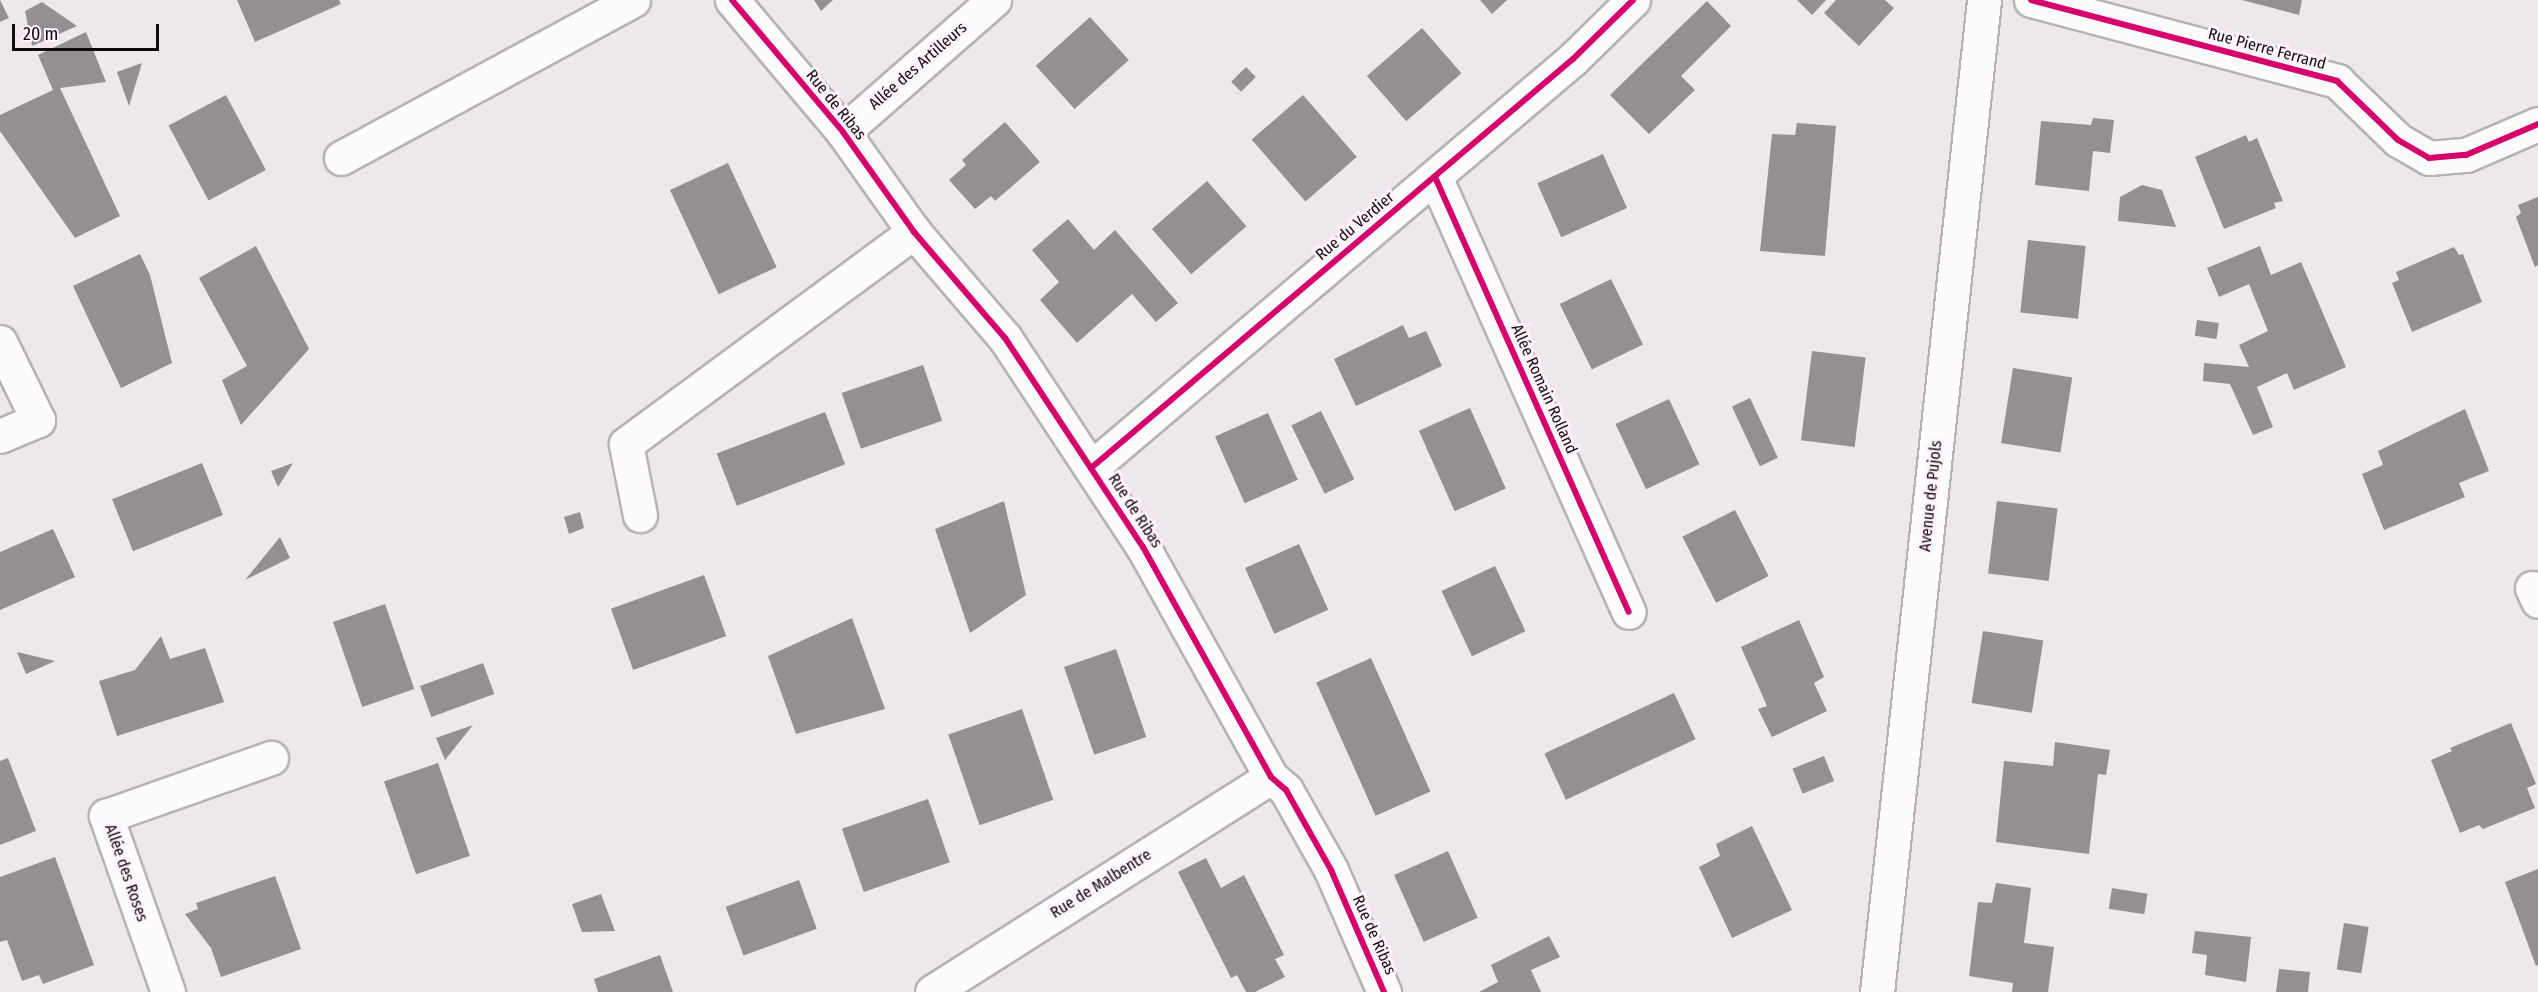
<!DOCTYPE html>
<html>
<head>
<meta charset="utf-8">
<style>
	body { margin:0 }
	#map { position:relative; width:2538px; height:992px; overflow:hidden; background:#eee8ed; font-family:"Fira Sans Condensed",sans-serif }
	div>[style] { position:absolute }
	.building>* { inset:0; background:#938f93; transform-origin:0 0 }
	.roads { filter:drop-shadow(2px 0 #b8b2b7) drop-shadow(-2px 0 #b8b2b7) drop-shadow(0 2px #b8b2b7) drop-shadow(0 -2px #b8b2b7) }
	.street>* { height:33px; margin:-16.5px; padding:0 16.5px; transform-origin:16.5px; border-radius:16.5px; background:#fcfcfc }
	.secondary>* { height:33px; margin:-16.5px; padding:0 16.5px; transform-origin:16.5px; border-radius:16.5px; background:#fcfcfc }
	.cycleway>* { height:6px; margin:-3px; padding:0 3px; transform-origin:3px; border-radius:3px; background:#d6006c }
	span { translate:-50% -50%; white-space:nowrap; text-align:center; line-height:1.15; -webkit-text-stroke:6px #fef2fb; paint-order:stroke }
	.street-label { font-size:16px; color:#0e0a0d }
	.scale { position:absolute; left:12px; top:24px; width:147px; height:27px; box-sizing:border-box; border:3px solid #0e0a0d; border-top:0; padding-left:8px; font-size:18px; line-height:21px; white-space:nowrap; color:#0e0a0d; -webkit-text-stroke:4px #fef2fb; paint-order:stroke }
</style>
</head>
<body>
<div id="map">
	<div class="building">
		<div style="clip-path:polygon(0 0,9px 18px,0 22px)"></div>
		<div style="clip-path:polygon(237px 0,339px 0,341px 4px,255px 42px)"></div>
		<div style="clip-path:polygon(814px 0,833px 0,821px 11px)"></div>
		<div style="clip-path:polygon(1480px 0,1507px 0,1492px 14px)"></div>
		<div style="clip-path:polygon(1797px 0,1826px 0,1812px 15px)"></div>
		<div style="clip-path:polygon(1836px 0,1885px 0,1894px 8px,1859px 46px,1824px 13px)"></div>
		<div style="clip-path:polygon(2242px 0,2302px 0,2299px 15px)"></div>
		<div style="clip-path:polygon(1707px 1px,1731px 26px,1681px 76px,1695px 90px,1649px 134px,1610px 95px)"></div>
		<div style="clip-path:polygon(42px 2px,77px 26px,32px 46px,25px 11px)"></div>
		<div style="left:1090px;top:17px;width:58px;height:73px;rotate:48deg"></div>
		<div style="left:1422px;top:28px;width:60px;height:73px;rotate:49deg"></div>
		<div style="clip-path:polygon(86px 32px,106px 82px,60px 88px,120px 216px,75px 238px,0 131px,0 115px,53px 90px,38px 55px)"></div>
		<div style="clip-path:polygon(142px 63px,129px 106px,117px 72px)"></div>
		<div style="left:1246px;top:67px;width:14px;height:21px;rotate:45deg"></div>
		<div style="left:226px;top:95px;width:85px;height:65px;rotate:62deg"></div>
		<div style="left:1303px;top:95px;width:82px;height:68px;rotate:49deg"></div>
		<div style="clip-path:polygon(2093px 118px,2114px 120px,2110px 153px,2093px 151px,2089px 191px,2035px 185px,2041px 121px,2091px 125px)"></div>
		<div style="clip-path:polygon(1005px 122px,1040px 162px,995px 201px,991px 196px,975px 209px,949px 180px,966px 165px,962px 160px)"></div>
		<div style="clip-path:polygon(1797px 123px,1836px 126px,1825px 256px,1760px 251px,1772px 134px,1795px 135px)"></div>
		<div style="clip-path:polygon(2246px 135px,2249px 142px,2257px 138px,2283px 201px,2274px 203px,2276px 208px,2224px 229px,2195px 157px)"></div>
		<div style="left:1603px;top:154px;width:59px;height:72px;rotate:66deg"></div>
		<div style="left:728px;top:163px;width:115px;height:64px;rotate:65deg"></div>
		<div style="left:1207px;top:181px;width:60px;height:73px;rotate:49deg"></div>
		<div style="clip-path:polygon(2142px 185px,2162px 190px,2176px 227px,2118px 221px,2120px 197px)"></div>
		<div style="clip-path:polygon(2538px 197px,2538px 265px,2535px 267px,2516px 217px,2521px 213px,2518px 205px)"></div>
		<div style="clip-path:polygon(1068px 219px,1094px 250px,1115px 230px,1178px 303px,1156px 322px,1132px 294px,1077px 343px,1040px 300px,1059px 282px,1032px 250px)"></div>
		<div style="left:2028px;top:240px;width:58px;height:73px;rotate:6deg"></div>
		<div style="clip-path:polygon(256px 246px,309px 349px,241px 425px,222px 380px,247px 366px,199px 278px)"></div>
		<div style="clip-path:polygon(2260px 246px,2271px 275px,2301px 262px,2346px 367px,2294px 390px,2287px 373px,2257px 387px,2273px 427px,2253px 435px,2230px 384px,2203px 381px,2204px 363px,2249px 367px,2239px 345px,2268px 331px,2249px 284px,2219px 297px,2207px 268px)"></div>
		<div style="clip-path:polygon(2454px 247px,2459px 255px,2463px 254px,2482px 302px,2412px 332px,2392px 283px,2399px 280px,2396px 272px)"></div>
		<div style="clip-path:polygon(140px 254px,150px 275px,172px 363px,121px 388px,73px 286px)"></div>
		<div style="left:1611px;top:279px;width:73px;height:57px;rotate:64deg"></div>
		<div style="left:2197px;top:320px;width:22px;height:16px;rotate:8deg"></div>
		<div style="clip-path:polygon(1403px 325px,1409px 338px,1426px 331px,1442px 366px,1356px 406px,1334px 359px)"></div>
		<div style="left:1812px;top:351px;width:54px;height:90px;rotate:7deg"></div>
		<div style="left:923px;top:365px;width:59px;height:86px;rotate:71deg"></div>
		<div style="left:2013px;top:368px;width:60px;height:76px;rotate:9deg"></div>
		<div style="left:1750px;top:398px;width:66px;height:20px;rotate:65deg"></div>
		<div style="left:1669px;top:399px;width:72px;height:59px;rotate:65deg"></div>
		<div style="left:1470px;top:408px;width:88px;height:56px;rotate:66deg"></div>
		<div style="clip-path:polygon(2465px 409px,2489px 471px,2459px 483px,2465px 497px,2384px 530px,2362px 474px,2383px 465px,2378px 451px)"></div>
		<div style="left:1321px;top:411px;width:76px;height:33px;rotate:64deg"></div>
		<div style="left:825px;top:412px;width:56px;height:116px;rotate:69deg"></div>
		<div style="left:1268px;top:413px;width:73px;height:58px;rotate:66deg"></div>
		<div style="left:202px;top:463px;width:56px;height:97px;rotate:68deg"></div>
		<div style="clip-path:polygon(293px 463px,278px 487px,271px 471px)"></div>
		<div style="clip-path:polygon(1004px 501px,1026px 595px,970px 633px,935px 529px)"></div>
		<div style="left:1997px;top:501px;width:61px;height:73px;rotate:7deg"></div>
		<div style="left:1735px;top:510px;width:74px;height:59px;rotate:63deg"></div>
		<div style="clip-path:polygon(580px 512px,584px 528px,569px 534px,564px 517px)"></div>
		<div style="clip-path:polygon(53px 529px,75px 577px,0 610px,0 552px)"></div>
		<div style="clip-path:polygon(280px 537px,290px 558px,245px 580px)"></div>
		<div style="left:1299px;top:544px;width:72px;height:59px;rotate:66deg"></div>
		<div style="left:1495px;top:566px;width:72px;height:59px;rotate:65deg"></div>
		<div style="left:704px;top:575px;width:65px;height:99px;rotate:70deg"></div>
		<div style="left:385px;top:604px;width:90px;height:55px;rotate:71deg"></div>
		<div style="clip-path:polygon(852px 618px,885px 709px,796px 734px,768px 656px)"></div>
		<div style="clip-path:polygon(1799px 620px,1824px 677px,1814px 683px,1827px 711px,1772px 737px,1758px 709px,1767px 706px,1741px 647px)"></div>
		<div style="left:1983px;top:631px;width:61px;height:73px;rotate:9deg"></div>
		<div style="clip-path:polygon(161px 636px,170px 659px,205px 648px,224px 702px,117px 736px,99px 681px,135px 670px)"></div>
		<div style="left:1116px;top:649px;width:93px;height:55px;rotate:71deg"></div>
		<div style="clip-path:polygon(17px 652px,55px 661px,26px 674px)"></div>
		<div style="left:1371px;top:658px;width:146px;height:60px;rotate:66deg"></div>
		<div style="left:483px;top:663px;width:33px;height:67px;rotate:70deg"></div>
		<div style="left:1674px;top:693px;width:51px;height:143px;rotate:65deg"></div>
		<div style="left:1022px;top:709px;width:96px;height:78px;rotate:71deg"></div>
		<div style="clip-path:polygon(2511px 723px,2536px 784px,2527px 788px,2535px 808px,2483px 829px,2479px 825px,2460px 833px,2431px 760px,2452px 751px,2450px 748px)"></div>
		<div style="clip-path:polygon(473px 725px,445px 760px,436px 738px)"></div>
		<div style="clip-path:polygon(2055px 742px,2110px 750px,2106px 775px,2098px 774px,2089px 854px,1996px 842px,2004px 761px,2053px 766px)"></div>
		<div style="left:1824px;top:756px;width:27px;height:34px;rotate:68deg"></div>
		<div style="clip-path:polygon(8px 758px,36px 831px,0 845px,0 761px)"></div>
		<div style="left:438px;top:763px;width:98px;height:57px;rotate:71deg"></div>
		<div style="left:928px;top:799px;width:67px;height:91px;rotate:71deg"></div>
		<div style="clip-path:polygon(1752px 826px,1792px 910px,1732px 938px,1699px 867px,1720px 856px,1716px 844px)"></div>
		<div style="left:1448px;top:851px;width:73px;height:59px;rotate:66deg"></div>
		<div style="clip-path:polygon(55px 857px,94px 965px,43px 984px,39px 975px,22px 981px,7px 940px,0 942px,0 877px)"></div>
		<div style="clip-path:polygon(1206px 858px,1221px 888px,1244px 875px,1284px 955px,1275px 959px,1285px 977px,1255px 992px,1246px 992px,1237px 975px,1231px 978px,1178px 872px)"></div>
		<div style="clip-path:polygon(2538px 869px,2538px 965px,2536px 966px,2505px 882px)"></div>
		<div style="clip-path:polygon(275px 876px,301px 949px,221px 977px,211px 948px,185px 914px,198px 909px,196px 903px)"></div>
		<div style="left:799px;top:880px;width:52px;height:78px;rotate:70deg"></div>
		<div style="clip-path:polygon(1996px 883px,2031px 888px,2024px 943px,2054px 947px,2048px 992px,2012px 992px,2013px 983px,1969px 976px,1978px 902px,1992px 903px)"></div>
		<div style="left:2112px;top:888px;width:36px;height:21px;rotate:9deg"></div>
		<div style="clip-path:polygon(601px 894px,615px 931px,582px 932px,572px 904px)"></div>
		<div style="left:2344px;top:923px;width:25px;height:47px;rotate:9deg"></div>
		<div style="clip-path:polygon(2195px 931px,2251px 937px,2246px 982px,2205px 975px,2207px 955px,2192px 953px)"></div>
		<div style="clip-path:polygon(1549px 936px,1560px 957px,1531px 970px,1541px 992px,1479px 992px,1498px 982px,1491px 965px)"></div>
		<div style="clip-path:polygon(660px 955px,673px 992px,598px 992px,594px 979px)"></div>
		<div style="clip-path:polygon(2279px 969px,2310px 972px,2308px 992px,2276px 992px)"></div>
	</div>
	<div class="roads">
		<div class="street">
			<div style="left:732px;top:0;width:172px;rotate:49.9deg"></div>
			<div style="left:843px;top:132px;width:123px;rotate:54.6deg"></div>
			<div style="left:914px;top:232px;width:140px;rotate:49.4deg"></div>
			<div style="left:1005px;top:338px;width:250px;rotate:56.6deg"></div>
			<div style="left:1143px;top:547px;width:263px;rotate:60.9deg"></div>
			<div style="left:1271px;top:777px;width:20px;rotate:41deg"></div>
			<div style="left:1286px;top:790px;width:92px;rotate:60.6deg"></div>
			<div style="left:1331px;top:870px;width:133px;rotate:66.5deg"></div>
			<div style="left:2031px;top:0;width:317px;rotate:14.8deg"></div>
			<div style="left:2337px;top:81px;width:85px;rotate:44deg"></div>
			<div style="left:2398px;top:140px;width:36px;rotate:30deg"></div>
			<div style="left:2429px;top:158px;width:37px;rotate:-5deg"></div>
			<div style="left:2466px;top:155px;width:78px;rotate:-23.3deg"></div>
			<div style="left:843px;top:132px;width:201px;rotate:-41.2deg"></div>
			<div style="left:341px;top:158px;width:332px;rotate:-28.4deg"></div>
			<div style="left:1435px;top:177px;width:476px;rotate:66deg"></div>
			<div style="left:0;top:342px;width:87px;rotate:64deg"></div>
			<div style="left:38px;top:420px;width:41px;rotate:157.2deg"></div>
			<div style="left:1091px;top:468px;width:632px;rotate:-40.32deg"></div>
			<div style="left:1573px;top:59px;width:84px;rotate:-44.5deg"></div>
			<div style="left:640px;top:515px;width:72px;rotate:-101.2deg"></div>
			<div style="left:626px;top:444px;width:358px;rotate:-36.4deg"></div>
			<div style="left:2532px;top:588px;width:14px;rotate:65deg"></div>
			<div style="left:168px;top:992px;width:187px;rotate:-109.4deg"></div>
			<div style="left:106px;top:816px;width:175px;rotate:-19.4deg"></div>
			<div style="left:932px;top:992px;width:401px;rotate:-32.4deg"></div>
		</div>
		<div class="secondary">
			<div style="left:1877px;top:992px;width:998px;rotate:-83.84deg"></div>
		</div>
	</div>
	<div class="cycleway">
		<div style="left:732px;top:0;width:172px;rotate:49.9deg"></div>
		<div style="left:843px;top:132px;width:123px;rotate:54.6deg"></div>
		<div style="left:914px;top:232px;width:140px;rotate:49.4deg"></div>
		<div style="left:1005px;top:338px;width:250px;rotate:56.6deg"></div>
		<div style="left:1143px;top:547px;width:263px;rotate:60.9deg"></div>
		<div style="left:1271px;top:777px;width:20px;rotate:41deg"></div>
		<div style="left:1286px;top:790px;width:92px;rotate:60.6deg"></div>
		<div style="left:1331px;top:870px;width:133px;rotate:66.5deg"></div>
		<div style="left:2031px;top:0;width:317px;rotate:14.8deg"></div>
		<div style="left:2337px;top:81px;width:85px;rotate:44deg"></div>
		<div style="left:2398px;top:140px;width:36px;rotate:30deg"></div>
		<div style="left:2429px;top:158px;width:37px;rotate:-5deg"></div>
		<div style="left:2466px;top:155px;width:78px;rotate:-23.3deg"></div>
		<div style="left:1435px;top:177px;width:476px;rotate:66deg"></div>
		<div style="left:1091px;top:468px;width:632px;rotate:-40.32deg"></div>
		<div style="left:1573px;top:59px;width:84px;rotate:-44.5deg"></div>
	</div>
	<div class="street-label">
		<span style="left:2267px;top:49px;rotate:15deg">Rue Pierre Ferrand</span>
		<span style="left:918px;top:66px;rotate:-41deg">Allée des Artilleurs</span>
		<span style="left:836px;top:105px;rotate:51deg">Rue de Ribas</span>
		<span style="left:1355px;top:226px;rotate:-40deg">Rue du Verdier</span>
		<span style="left:1544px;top:389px;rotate:66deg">Allée Romain Rolland</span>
		<span style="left:1931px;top:496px;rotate:-84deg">Avenue de Pujols</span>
		<span style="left:1135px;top:511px;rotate:57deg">Rue de Ribas</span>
		<span style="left:126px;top:873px;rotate:71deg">Allée des Roses</span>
		<span style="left:1101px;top:884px;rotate:-32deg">Rue de Malbentre</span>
		<span style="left:1374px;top:935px;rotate:66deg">Rue de Ribas</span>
	</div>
	<div class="scale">20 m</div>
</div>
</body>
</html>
